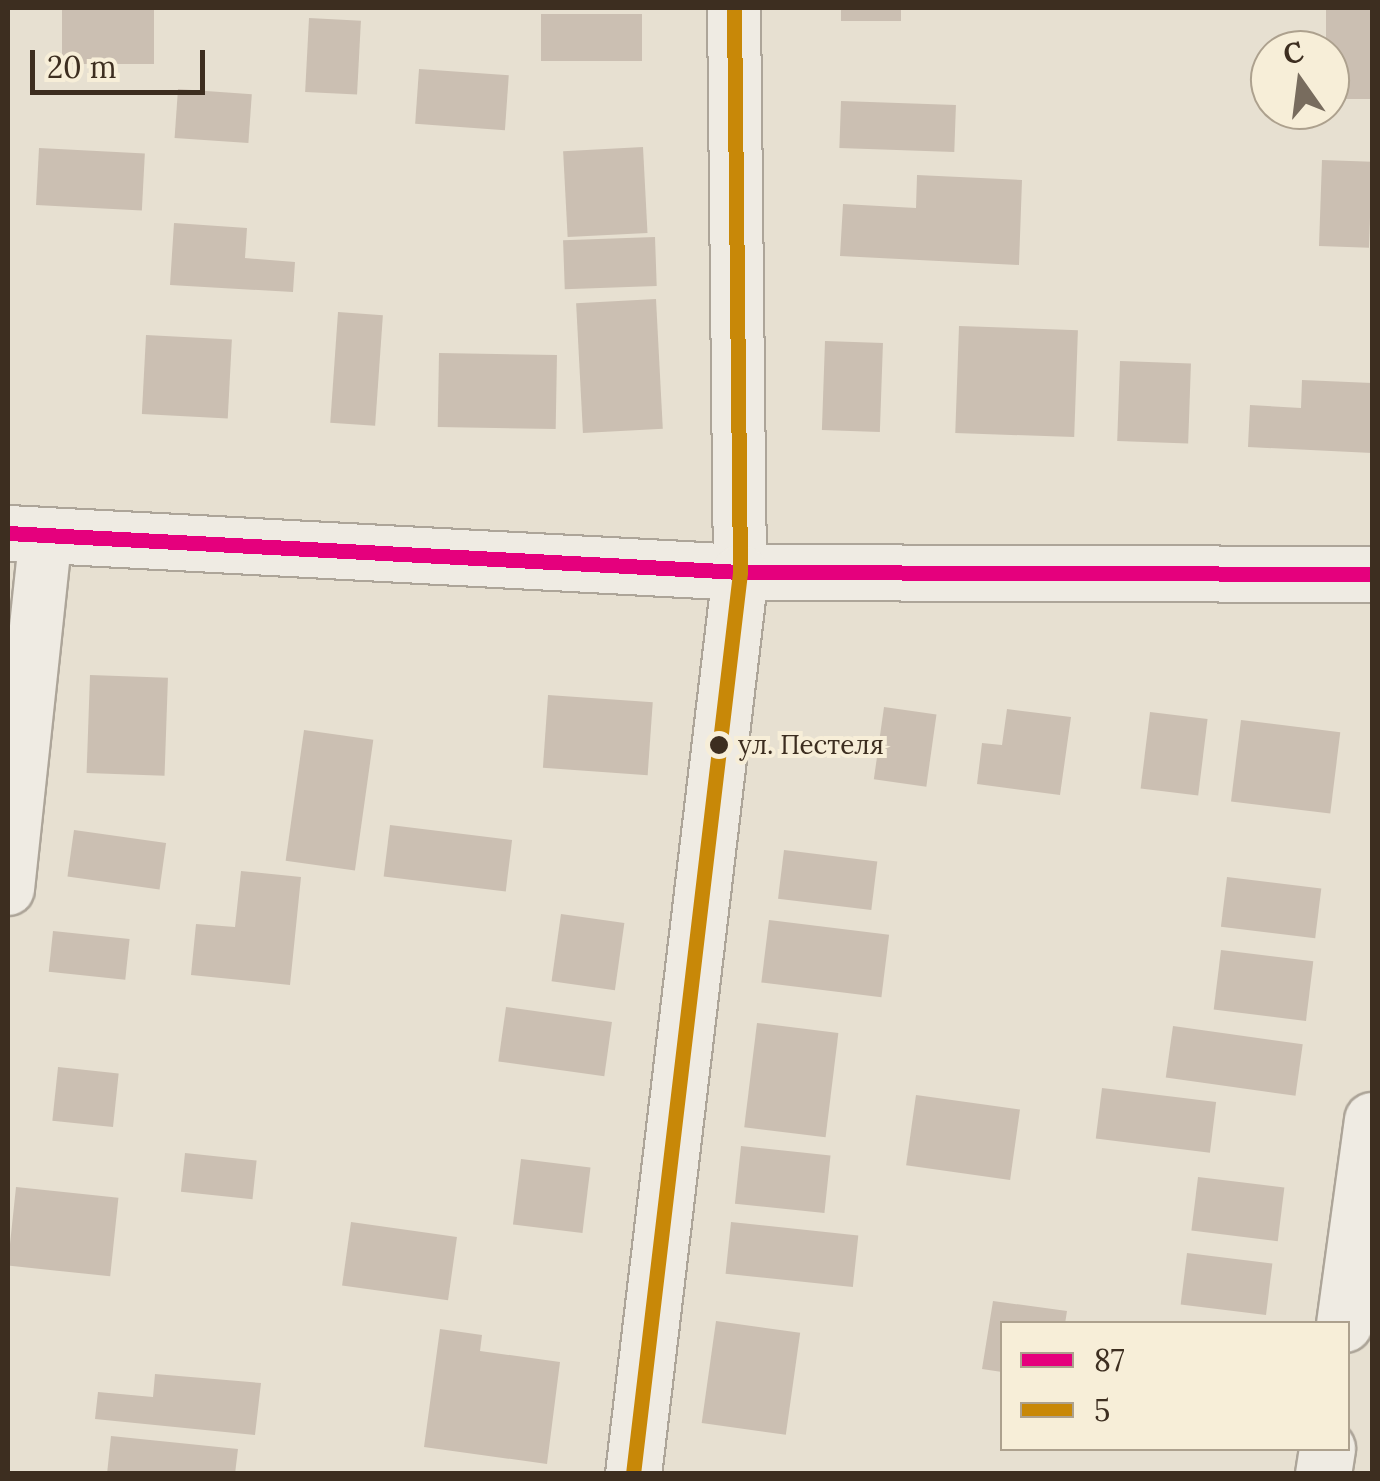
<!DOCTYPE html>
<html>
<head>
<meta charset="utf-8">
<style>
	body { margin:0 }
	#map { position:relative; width:1380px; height:1481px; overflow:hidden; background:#e7e0d1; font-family:Lora,serif }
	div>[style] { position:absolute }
	.building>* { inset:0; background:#cbbfb2; transform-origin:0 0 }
	.roads { filter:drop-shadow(2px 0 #ada599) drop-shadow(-2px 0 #ada599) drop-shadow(0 2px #ada599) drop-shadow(0 -2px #ada599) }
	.street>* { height:52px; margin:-26px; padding:0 26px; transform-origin:26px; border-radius:26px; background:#efebe3 }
	.secondary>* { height:55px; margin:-27.5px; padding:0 27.5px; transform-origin:27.5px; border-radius:27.5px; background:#efebe3 }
	.bus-1>* { height:15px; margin:-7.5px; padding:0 7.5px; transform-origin:7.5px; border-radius:7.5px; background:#e5007d }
	.bus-2>* { height:15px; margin:-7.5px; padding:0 7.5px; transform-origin:7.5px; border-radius:7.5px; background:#c88808 }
	.dots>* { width:28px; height:28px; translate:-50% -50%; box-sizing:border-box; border:5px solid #f7eed8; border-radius:50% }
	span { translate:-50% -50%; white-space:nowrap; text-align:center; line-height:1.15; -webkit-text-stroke:8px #f7eed8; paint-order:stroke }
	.bus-label { font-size:26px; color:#3d2e20 }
	.left { translate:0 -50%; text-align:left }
	.frame { position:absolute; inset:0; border:10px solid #3d2e20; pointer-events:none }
	.legend { position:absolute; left:1000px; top:1321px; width:350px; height:130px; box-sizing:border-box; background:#f7eed8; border:2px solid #ada18e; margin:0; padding:12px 18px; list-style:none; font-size:30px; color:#3d2e20 }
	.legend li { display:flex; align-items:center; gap:20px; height:50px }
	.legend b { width:50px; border:2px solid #ada18e }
	.north { position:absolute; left:1250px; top:30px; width:100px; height:100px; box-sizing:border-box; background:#f7eed8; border:2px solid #ada18e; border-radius:50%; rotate:346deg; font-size:28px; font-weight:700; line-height:40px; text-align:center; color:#3d2e20 }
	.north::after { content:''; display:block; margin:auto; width:35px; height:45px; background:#786c5e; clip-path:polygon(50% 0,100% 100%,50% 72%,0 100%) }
	.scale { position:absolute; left:30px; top:50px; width:175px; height:45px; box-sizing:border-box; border:5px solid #3d2e20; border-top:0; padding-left:12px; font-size:30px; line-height:35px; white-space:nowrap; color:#3d2e20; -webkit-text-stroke:8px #f7eed8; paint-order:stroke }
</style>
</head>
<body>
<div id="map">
	<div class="building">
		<div style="left:62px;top:8px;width:92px;height:56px"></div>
		<div style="left:841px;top:8px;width:60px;height:13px"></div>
		<div style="left:1326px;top:8px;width:46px;height:91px"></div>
		<div style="left:541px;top:14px;width:101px;height:47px"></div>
		<div style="left:309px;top:18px;width:52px;height:74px;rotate:3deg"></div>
		<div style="left:419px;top:69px;width:90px;height:55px;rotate:4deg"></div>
		<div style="left:178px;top:89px;width:74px;height:49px;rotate:4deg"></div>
		<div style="left:841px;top:101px;width:115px;height:47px;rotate:2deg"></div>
		<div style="left:643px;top:147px;width:86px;height:80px;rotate:87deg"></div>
		<div style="left:39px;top:148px;width:106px;height:57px;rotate:3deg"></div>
		<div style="left:1322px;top:160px;width:50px;height:86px;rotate:2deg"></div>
		<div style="clip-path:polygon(917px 175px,1022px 180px,1019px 265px,840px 256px,843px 204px,916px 208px)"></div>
		<div style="clip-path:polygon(174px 223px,247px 228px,245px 258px,295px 262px,293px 292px,170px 285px)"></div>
		<div style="left:655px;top:237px;width:49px;height:92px;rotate:88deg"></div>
		<div style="left:656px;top:299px;width:130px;height:80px;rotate:87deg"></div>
		<div style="left:338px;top:312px;width:45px;height:111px;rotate:4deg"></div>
		<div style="left:959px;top:326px;width:119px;height:107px;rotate:2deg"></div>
		<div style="left:146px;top:335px;width:86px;height:79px;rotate:3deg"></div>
		<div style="left:825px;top:341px;width:58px;height:89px;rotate:2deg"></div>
		<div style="left:439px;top:353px;width:118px;height:74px;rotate:1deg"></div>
		<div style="left:1120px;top:361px;width:71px;height:80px;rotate:2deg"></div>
		<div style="clip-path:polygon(1302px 380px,1372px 383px,1372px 453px,1248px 447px,1250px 405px,1301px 408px)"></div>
		<div style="left:90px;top:675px;width:78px;height:98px;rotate:2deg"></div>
		<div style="left:548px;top:695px;width:105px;height:73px;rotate:4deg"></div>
		<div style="left:884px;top:707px;width:53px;height:73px;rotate:8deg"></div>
		<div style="clip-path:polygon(1007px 709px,1071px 717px,1060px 795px,977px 784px,982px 743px,1002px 745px)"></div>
		<div style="left:1150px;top:712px;width:58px;height:77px;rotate:7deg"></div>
		<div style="left:1241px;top:720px;width:100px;height:82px;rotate:7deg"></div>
		<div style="left:304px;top:730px;width:70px;height:132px;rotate:8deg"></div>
		<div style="left:390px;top:825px;width:123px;height:52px;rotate:7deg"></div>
		<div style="left:74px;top:830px;width:93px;height:47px;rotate:8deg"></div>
		<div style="left:784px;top:850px;width:94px;height:49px;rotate:7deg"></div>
		<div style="clip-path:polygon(241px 871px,301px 877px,290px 985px,191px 975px,196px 924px,235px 927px)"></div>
		<div style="left:1227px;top:877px;width:95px;height:50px;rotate:7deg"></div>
		<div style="left:561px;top:914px;width:64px;height:68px;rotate:8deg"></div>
		<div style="left:769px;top:920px;width:121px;height:63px;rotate:7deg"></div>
		<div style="left:53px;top:931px;width:77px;height:41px;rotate:6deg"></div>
		<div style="left:1221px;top:950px;width:93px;height:60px;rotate:7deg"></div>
		<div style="left:506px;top:1007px;width:107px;height:55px;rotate:8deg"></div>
		<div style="left:757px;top:1023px;width:82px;height:105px;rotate:7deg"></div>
		<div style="left:1173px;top:1026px;width:131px;height:52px;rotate:8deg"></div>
		<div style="left:58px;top:1067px;width:61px;height:54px;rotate:6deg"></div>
		<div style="left:1102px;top:1088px;width:115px;height:51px;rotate:7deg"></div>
		<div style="left:916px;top:1095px;width:105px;height:71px;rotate:8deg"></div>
		<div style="left:741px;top:1146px;width:90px;height:58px;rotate:6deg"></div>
		<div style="left:185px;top:1153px;width:72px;height:39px;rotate:6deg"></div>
		<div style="left:521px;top:1159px;width:70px;height:66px;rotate:7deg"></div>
		<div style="left:1198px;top:1177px;width:87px;height:54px;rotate:7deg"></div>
		<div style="left:16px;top:1187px;width:103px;height:79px;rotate:6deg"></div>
		<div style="left:351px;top:1222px;width:107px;height:64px;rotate:8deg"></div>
		<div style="left:731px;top:1222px;width:128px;height:52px;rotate:6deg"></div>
		<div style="left:1187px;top:1253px;width:86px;height:52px;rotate:7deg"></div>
		<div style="clip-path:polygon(993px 1301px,1067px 1311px,1065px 1324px,1002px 1324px,1002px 1372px,982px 1369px)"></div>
		<div style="left:716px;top:1321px;width:85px;height:103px;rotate:8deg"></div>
		<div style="clip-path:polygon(440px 1329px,482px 1335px,480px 1351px,560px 1362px,547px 1464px,424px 1447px)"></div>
		<div style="clip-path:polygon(155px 1374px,261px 1383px,255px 1435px,95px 1419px,98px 1392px,153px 1397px)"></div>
		<div style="clip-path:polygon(111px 1436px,238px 1449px,235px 1474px,107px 1474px)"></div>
	</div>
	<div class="roads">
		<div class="street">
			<div style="left:734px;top:8px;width:564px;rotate:89.39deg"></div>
			<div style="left:8px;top:889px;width:351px;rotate:-83.9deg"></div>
		</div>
		<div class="secondary">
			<div style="left:8px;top:533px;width:733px;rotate:3.05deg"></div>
			<div style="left:740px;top:572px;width:632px;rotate:0.18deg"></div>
			<div style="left:1344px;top:1324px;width:206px;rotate:-82.2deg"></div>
			<div style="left:633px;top:1474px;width:908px;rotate:-83.23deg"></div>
			<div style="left:1323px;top:1474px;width:26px;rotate:-81deg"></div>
		</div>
	</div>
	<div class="bus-1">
		<div style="left:8px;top:533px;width:733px;rotate:3.05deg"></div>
		<div style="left:740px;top:572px;width:632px;rotate:0.18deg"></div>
	</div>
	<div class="bus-2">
		<div style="left:633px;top:1474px;width:908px;rotate:-83.23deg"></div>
		<div style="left:740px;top:572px;width:564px;rotate:-90.61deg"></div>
	</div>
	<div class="dots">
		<div style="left:719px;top:745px;background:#3d2e20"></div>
	</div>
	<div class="bus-label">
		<span class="left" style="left:738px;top:745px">ул. Пестеля</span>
	</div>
	<div class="frame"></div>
	<ul class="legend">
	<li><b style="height:12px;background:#e5007d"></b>87</li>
	<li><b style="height:12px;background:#c88808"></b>5</li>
	</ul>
	<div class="north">С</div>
	<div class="scale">20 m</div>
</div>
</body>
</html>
